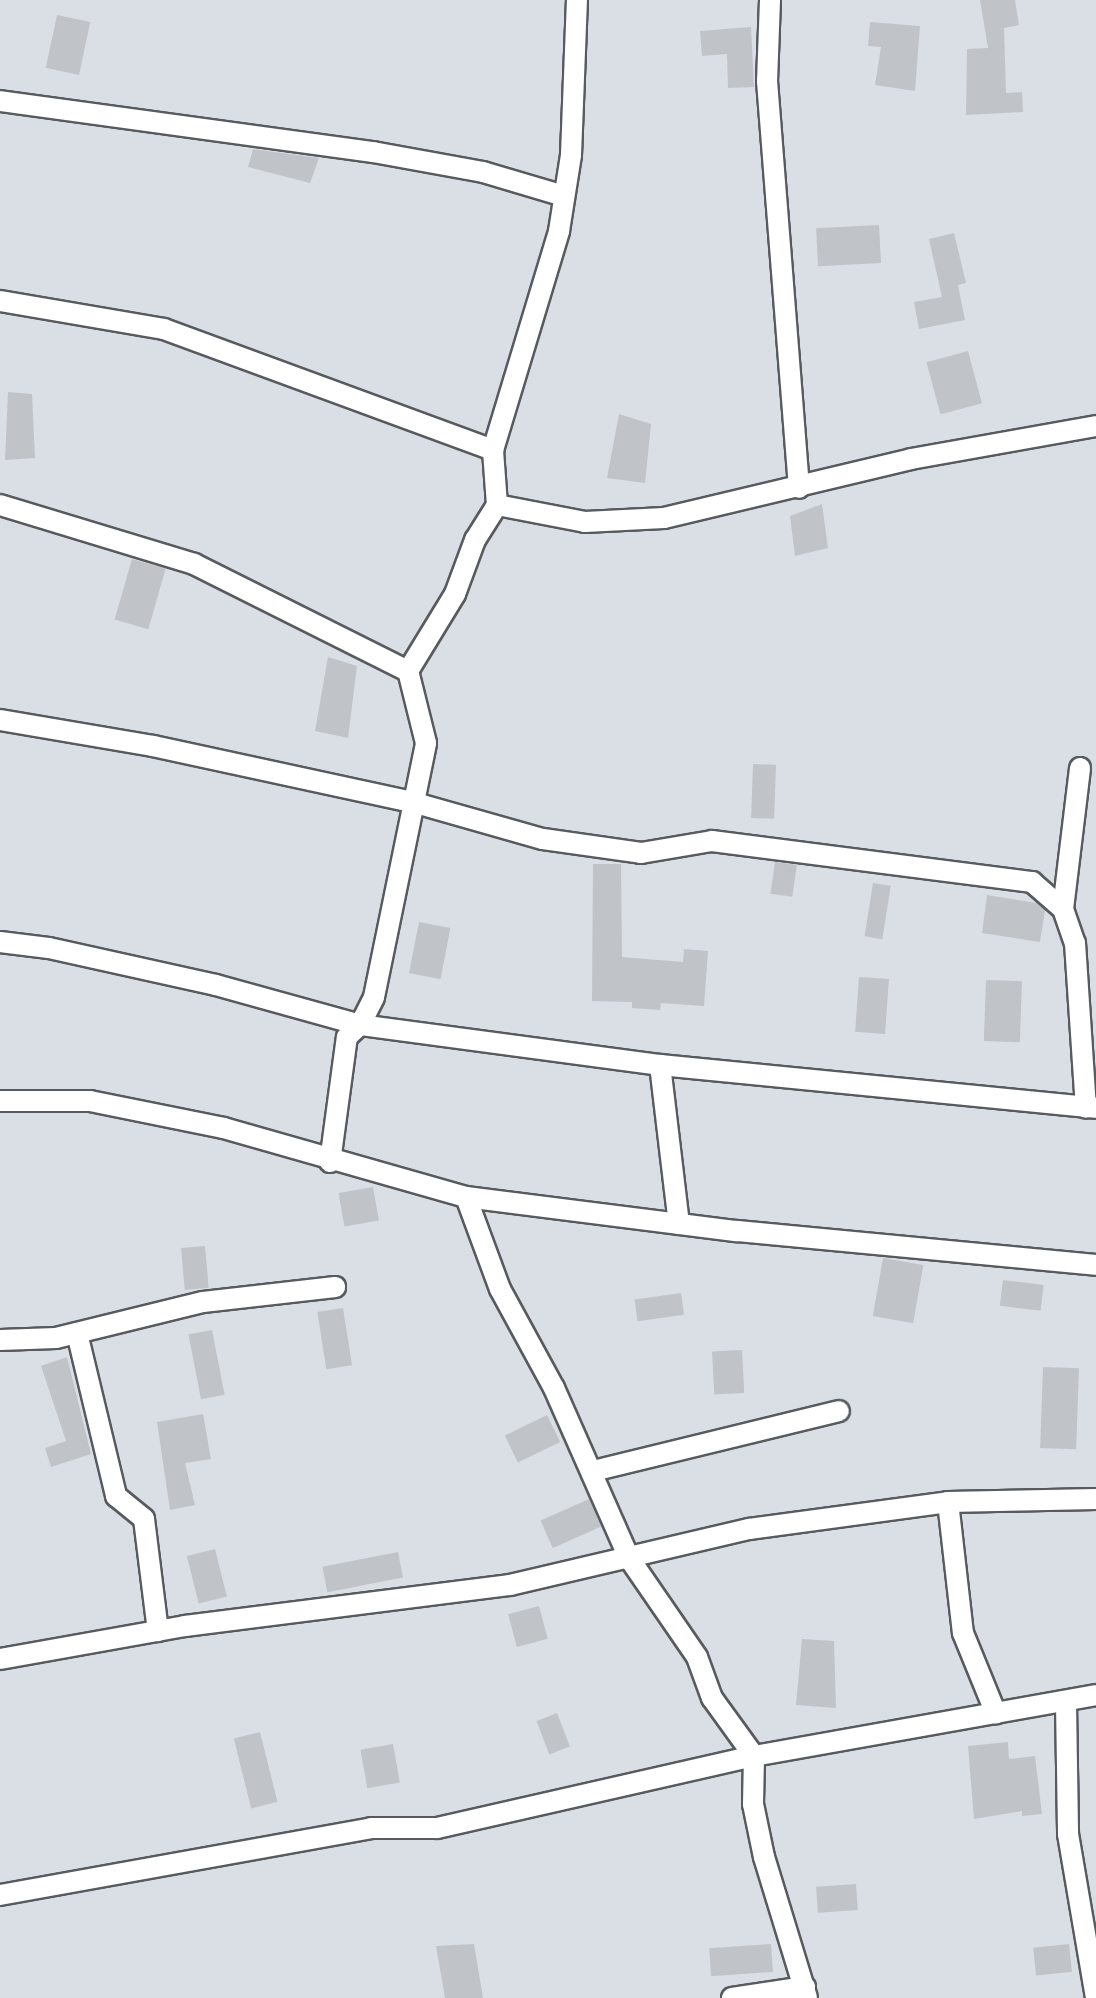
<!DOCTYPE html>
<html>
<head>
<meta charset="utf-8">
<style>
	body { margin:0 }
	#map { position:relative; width:1096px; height:1998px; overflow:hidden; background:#dadfe5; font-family:"PT Serif",serif }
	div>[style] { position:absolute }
	.building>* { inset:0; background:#c0c4c9; transform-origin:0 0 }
	.roads { filter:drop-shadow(2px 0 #575b5f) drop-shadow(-2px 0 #575b5f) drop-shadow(0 2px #575b5f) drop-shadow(0 -2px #575b5f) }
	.minor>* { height:20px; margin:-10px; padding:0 10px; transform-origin:10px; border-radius:10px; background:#fff }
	span { translate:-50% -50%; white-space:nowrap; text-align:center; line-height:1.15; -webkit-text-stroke:7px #fff; paint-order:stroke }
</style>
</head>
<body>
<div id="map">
	<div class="building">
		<div style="clip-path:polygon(980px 0,1015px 0,1019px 25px,1004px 28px,1006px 93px,1022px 92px,1023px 112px,966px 115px,967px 49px,988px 48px)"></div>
		<div style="left:57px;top:15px;width:34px;height:54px;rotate:12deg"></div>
		<div style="clip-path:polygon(870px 22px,920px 26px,915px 91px,875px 85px,881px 47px,868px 46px)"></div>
		<div style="clip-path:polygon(751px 27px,754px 87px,728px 88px,727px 54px,702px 56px,700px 31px)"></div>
		<div style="clip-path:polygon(253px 149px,319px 158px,310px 183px,248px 167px)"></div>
		<div style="left:879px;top:225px;width:38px;height:63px;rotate:87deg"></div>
		<div style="clip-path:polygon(954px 233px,966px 283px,958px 285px,965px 320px,919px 329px,914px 302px,942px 297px,929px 239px)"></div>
		<div style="left:968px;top:351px;width:54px;height:43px;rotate:75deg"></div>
		<div style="clip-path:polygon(8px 392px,32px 394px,35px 458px,5px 460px)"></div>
		<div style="clip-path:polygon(619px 414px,651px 424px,645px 483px,607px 478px)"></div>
		<div style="clip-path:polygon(822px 504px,828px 548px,795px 556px,790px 516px)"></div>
		<div style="left:132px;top:559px;width:35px;height:63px;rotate:16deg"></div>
		<div style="clip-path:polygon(328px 657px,357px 666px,348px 738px,315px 731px)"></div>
		<div style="left:753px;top:764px;width:23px;height:54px;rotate:2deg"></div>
		<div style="left:775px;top:862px;width:22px;height:32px;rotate:8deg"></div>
		<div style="clip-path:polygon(593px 864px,621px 864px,622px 957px,683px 962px,684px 949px,708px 951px,704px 1006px,661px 1003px,660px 1010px,632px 1008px,632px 1002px,592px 1001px)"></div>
		<div style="left:873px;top:883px;width:18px;height:54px;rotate:9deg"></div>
		<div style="clip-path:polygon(987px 895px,1036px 903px,1045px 910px,1040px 942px,982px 933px)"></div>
		<div style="left:419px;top:922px;width:32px;height:52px;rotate:11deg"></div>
		<div style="left:859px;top:977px;width:30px;height:55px;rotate:4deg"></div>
		<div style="left:986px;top:980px;width:36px;height:61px;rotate:2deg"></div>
		<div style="left:373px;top:1187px;width:34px;height:35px;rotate:80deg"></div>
		<div style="left:205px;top:1246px;width:42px;height:24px;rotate:85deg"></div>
		<div style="left:883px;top:1258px;width:41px;height:59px;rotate:10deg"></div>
		<div style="left:1003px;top:1280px;width:41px;height:26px;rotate:7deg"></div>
		<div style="left:681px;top:1293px;width:22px;height:47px;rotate:82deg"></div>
		<div style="left:343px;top:1308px;width:58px;height:26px;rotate:81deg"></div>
		<div style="left:212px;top:1330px;width:66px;height:24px;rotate:79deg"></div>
		<div style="left:742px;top:1350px;width:43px;height:30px;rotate:87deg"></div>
		<div style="clip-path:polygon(67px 1357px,91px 1454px,51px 1467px,45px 1448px,66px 1441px,41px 1366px)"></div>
		<div style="left:1043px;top:1367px;width:36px;height:81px;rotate:2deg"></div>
		<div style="clip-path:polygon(203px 1414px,211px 1459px,185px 1463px,195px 1505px,170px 1510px,157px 1422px)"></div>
		<div style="left:547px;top:1415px;width:30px;height:47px;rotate:64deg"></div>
		<div style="left:589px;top:1499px;width:30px;height:53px;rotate:66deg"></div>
		<div style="left:215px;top:1549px;width:49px;height:29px;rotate:76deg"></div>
		<div style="left:398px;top:1552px;width:26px;height:77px;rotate:79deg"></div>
		<div style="left:539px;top:1606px;width:34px;height:32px;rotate:75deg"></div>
		<div style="clip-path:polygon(802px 1639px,834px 1641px,836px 1708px,796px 1705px)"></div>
		<div style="left:557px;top:1713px;width:36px;height:22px;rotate:69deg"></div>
		<div style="left:260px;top:1732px;width:72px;height:27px;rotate:76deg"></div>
		<div style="clip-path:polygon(1008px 1742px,1009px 1759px,1035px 1756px,1042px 1814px,1022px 1816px,1022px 1811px,974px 1819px,968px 1746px)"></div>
		<div style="left:393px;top:1744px;width:39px;height:33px;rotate:80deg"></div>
		<div style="left:856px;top:1884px;width:26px;height:40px;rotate:86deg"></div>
		<div style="clip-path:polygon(474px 1944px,483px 1998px,445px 1998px,436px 1946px)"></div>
		<div style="left:771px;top:1944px;width:28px;height:62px;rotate:86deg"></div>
		<div style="left:1069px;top:1944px;width:28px;height:36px;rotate:84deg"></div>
	</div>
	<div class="roads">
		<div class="minor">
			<div style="left:770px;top:0;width:81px;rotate:92.1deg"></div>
			<div style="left:767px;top:81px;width:408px;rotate:85.5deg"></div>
			<div style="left:0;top:101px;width:376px;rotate:7.8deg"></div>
			<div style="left:373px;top:152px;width:112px;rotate:10.3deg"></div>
			<div style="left:483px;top:172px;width:84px;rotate:16.5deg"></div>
			<div style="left:0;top:301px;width:166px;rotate:9.7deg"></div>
			<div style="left:164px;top:329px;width:351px;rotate:20.2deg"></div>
			<div style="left:0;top:505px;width:203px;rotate:16.9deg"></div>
			<div style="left:194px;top:564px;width:239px;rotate:26.6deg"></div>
			<div style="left:497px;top:505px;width:90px;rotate:10.9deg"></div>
			<div style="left:585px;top:522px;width:79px;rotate:-2.9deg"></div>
			<div style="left:664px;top:518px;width:254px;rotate:-13.4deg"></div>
			<div style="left:911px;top:459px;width:188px;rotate:-10.1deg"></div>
			<div style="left:0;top:720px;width:155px;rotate:9.6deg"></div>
			<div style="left:153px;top:746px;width:265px;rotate:12.2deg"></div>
			<div style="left:412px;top:802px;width:136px;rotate:15.8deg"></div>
			<div style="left:543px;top:839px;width:99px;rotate:8.1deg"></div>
			<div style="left:641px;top:853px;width:72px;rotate:-9.6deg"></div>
			<div style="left:712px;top:841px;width:323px;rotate:7.3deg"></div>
			<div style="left:1032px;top:882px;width:41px;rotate:41.1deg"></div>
			<div style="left:1063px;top:909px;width:36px;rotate:71deg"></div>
			<div style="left:1075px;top:943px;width:165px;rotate:86.2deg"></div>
			<div style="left:1063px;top:909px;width:142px;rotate:-83.1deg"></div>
			<div style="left:0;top:942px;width:49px;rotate:7deg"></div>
			<div style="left:49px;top:948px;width:171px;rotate:12.5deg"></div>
			<div style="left:216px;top:985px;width:149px;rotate:15.5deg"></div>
			<div style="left:360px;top:1025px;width:303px;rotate:7.6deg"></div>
			<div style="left:660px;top:1065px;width:438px;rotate:5.6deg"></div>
			<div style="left:660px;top:1065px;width:160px;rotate:83.2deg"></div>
			<div style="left:0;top:1101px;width:90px"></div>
			<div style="left:90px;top:1101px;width:137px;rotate:11.4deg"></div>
			<div style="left:224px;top:1128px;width:252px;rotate:15.9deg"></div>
			<div style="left:466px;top:1197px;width:273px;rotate:7.2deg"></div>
			<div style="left:737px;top:1231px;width:361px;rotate:5.4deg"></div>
			<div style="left:330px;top:1162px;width:126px;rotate:-82.3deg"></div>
			<div style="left:347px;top:1037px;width:18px;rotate:-43deg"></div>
			<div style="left:360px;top:1025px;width:31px;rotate:-63deg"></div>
			<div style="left:374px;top:997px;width:259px;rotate:-78.4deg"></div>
			<div style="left:426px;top:743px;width:74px;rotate:-104deg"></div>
			<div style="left:408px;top:671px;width:90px;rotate:-58.6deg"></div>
			<div style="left:455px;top:594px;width:58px;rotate:-69.7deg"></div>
			<div style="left:475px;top:540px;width:41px;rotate:-57.8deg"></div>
			<div style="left:497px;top:505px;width:55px;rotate:-94.2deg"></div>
			<div style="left:493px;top:450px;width:229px;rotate:-73.2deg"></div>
			<div style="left:559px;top:231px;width:77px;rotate:-81deg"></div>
			<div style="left:571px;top:155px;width:155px;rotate:-87.8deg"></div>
			<div style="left:466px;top:1197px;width:98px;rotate:69.7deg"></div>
			<div style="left:500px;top:1289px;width:113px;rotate:61.4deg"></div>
			<div style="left:554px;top:1388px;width:186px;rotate:66.2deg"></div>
			<div style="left:629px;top:1558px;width:120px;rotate:55.5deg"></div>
			<div style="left:697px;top:1657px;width:44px;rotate:69.9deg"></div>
			<div style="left:712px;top:1698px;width:72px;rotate:54.1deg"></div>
			<div style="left:754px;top:1756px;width:48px;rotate:91.2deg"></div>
			<div style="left:753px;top:1804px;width:54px;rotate:78.3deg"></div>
			<div style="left:764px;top:1857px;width:147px;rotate:73deg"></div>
			<div style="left:77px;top:1333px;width:168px;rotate:76.5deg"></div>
			<div style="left:116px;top:1496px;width:36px;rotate:39deg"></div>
			<div style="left:144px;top:1519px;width:113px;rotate:82.9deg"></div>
			<div style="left:0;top:1340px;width:56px;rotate:-2deg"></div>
			<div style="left:56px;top:1338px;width:151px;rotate:-13.8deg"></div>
			<div style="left:203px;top:1302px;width:133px;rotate:-6.5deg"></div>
			<div style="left:593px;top:1471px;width:253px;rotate:-13.7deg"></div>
			<div style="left:948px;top:1502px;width:132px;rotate:83.5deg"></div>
			<div style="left:963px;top:1633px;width:87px;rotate:67.8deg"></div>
			<div style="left:0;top:1659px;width:188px;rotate:-10.1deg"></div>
			<div style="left:185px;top:1626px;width:328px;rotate:-7.2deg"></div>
			<div style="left:510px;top:1585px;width:245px;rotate:-13.2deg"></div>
			<div style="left:749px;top:1529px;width:201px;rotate:-7.7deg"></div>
			<div style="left:948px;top:1502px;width:148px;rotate:-1.2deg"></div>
			<div style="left:1066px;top:1703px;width:131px;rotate:89.1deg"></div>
			<div style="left:1068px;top:1834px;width:166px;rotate:80.3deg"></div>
			<div style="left:0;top:1895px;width:377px;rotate:-10.2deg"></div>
			<div style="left:371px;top:1828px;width:66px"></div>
			<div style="left:437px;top:1828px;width:325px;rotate:-12.8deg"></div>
			<div style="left:754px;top:1756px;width:347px;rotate:-10.1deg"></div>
			<div style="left:732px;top:1998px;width:74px;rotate:-8.6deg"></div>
		</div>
	</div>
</div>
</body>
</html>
